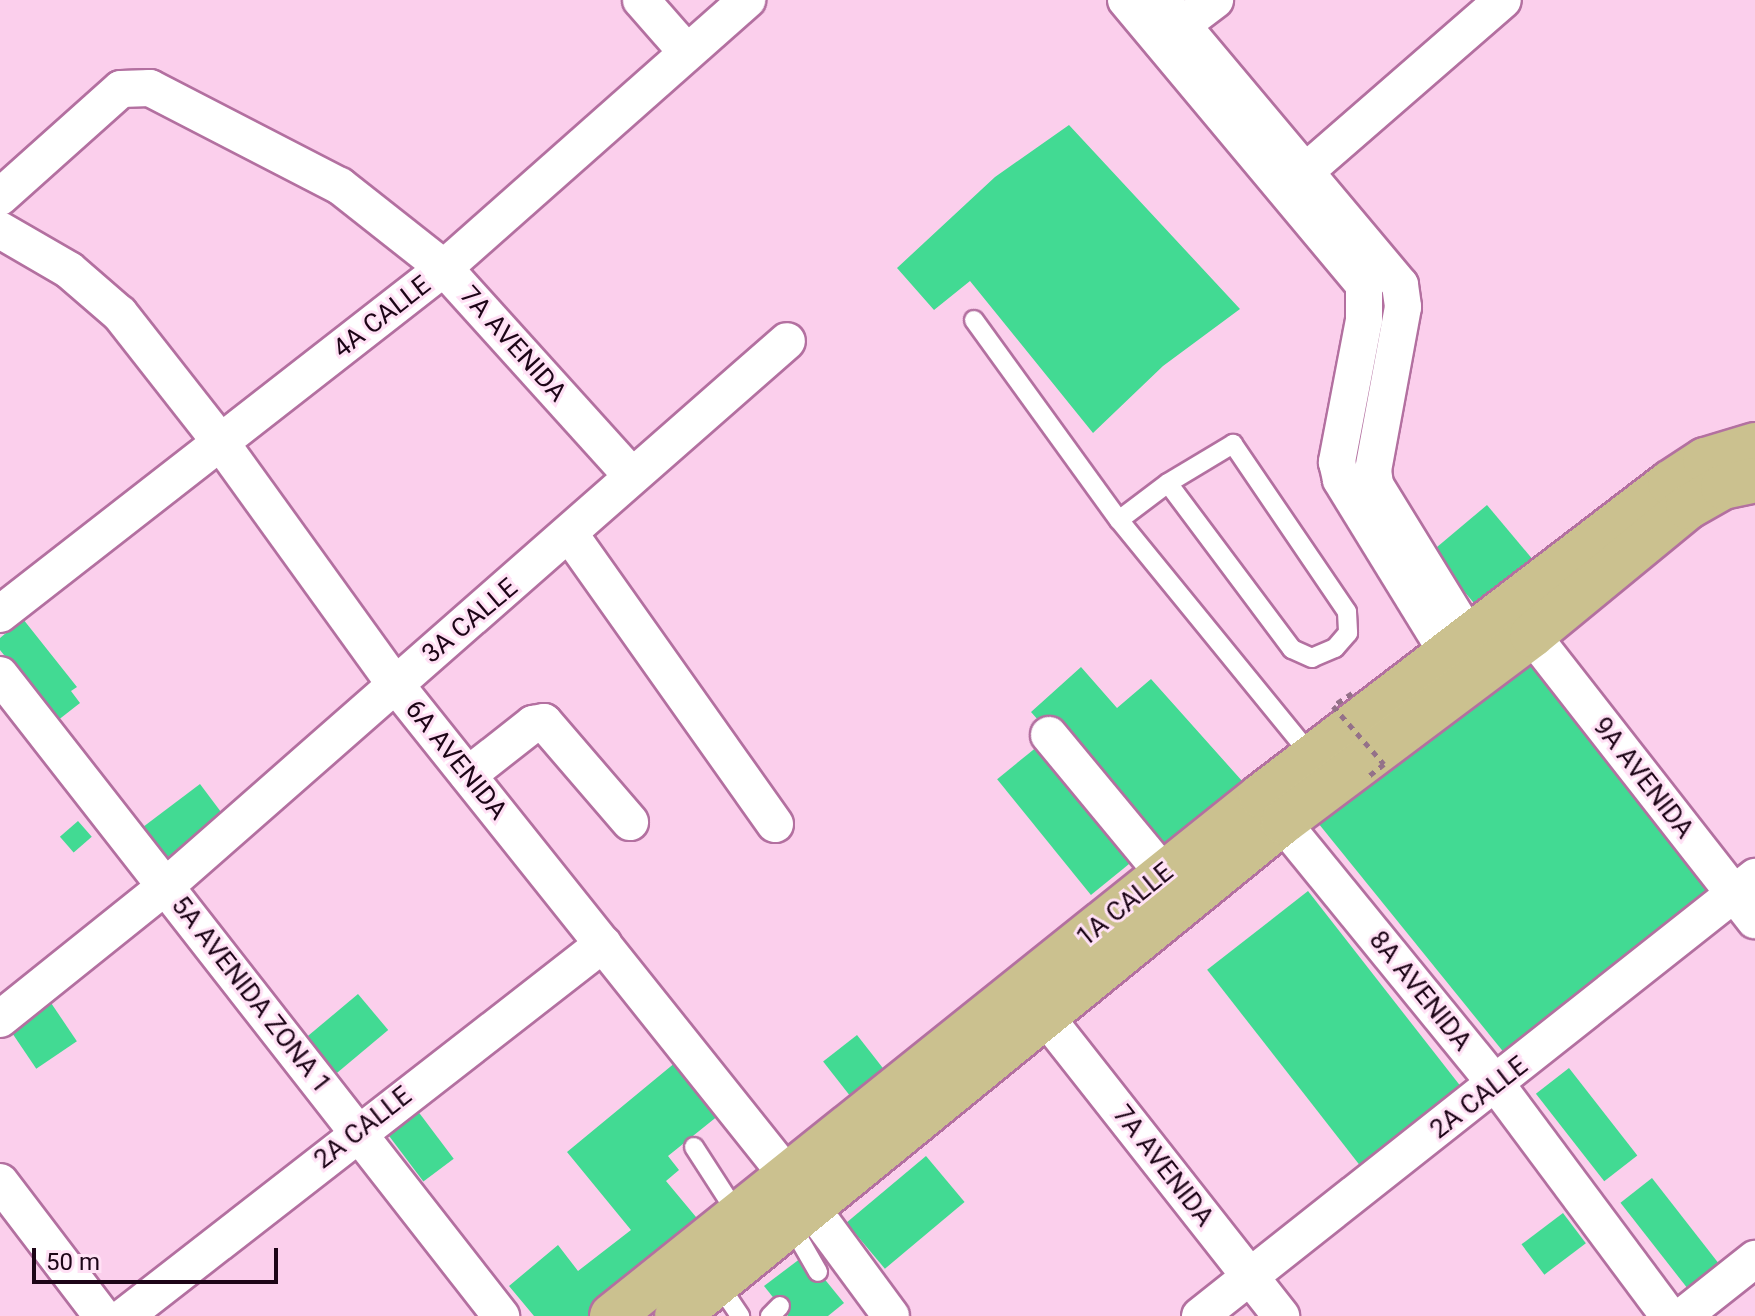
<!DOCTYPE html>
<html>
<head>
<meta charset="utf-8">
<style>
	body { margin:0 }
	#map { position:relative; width:1755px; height:1316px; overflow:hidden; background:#fbcfec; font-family:Roboto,sans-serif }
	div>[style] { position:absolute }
	.building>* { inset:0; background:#42da93; transform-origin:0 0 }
	.roads { filter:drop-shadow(2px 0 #b370a0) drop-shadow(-2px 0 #b370a0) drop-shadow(0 2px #b370a0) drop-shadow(0 -2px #b370a0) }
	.service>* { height:18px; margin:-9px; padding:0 9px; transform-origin:9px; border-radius:9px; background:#fff }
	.minor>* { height:36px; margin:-18px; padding:0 18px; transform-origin:18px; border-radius:18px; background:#fff }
	.primary>* { height:44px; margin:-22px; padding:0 22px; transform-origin:22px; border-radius:22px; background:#cbc18f }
	.path-bridge>* { height:5px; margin-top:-2.5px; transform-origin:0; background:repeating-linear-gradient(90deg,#947189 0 6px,transparent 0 12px) }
	span { translate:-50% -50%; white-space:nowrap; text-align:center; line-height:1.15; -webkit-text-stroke:6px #ffe1f5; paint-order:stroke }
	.street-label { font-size:26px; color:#1d0517 }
	.scale { position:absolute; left:32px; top:1248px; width:246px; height:36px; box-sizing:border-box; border:4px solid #1d0517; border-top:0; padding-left:10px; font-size:24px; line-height:28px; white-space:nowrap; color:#1d0517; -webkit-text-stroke:6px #ffe1f5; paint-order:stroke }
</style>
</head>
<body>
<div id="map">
	<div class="building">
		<div style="clip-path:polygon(1069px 125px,1240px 309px,1163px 366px,1093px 433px,970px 281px,934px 310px,897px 268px,995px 177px)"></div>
		<div style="left:1487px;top:505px;width:77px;height:73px;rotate:50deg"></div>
		<div style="clip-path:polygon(23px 619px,77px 687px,71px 691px,80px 703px,57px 721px,0 650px,0 638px)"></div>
		<div style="left:1523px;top:655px;width:311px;height:265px;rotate:51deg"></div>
		<div style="clip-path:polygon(1081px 667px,1117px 708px,1151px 679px,1243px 782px,1159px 857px,1031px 712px)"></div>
		<div style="left:1043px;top:742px;width:149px;height:59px;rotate:51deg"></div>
		<div style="left:200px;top:784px;width:39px;height:73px;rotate:53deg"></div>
		<div style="left:78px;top:821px;width:21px;height:24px;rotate:49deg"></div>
		<div style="left:1308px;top:891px;width:252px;height:128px;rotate:52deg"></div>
		<div style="left:45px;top:994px;width:57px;height:49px;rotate:56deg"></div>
		<div style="left:358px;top:994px;width:47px;height:67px;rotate:50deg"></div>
		<div style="left:857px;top:1035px;width:49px;height:43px;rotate:52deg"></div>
		<div style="clip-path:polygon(676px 1062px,719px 1115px,668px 1156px,679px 1170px,666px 1181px,701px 1223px,588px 1316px,534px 1316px,509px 1286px,558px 1245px,578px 1271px,631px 1230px,567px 1152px)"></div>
		<div style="left:1569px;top:1068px;width:111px;height:42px;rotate:52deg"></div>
		<div style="left:414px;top:1106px;width:66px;height:38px;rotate:53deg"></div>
		<div style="left:926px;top:1156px;width:60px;height:104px;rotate:50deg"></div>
		<div style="left:1652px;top:1178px;width:116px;height:40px;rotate:52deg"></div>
		<div style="left:1563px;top:1213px;width:38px;height:52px;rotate:53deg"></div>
		<div style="clip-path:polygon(805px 1255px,844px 1303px,828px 1316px,788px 1316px,764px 1286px)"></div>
	</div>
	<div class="roads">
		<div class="service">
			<div style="left:974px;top:320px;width:247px;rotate:54.1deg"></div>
			<div style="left:1119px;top:520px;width:306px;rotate:50.8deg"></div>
			<div style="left:1119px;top:520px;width:61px;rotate:-37.1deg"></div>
			<div style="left:1168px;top:483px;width:76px;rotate:-31deg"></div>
			<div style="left:1233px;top:444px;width:203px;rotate:55.8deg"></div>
			<div style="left:1347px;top:612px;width:21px;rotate:87deg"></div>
			<div style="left:1348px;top:633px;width:20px;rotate:131deg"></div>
			<div style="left:1335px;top:648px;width:25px;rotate:157deg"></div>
			<div style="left:1312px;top:658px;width:22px;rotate:-156deg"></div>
			<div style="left:1292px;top:649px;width:207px;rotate:-126.8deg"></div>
			<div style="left:694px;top:1147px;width:81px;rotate:57.1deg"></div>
			<div style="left:791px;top:1225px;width:54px;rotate:60.1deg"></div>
			<div style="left:718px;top:1283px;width:40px;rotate:56deg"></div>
			<div style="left:770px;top:1316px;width:14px;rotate:-45deg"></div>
		</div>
		<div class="minor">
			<div style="left:641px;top:0;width:67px;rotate:48.7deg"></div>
			<div style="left:1126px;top:0;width:371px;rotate:50.1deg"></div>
			<div style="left:1364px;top:285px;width:35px;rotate:90deg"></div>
			<div style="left:1364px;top:320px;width:145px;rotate:100.8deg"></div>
			<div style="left:1337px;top:462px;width:18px;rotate:77deg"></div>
			<div style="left:1341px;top:480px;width:204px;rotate:58.4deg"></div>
			<div style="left:1161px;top:0;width:372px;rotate:50deg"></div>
			<div style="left:1400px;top:285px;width:22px;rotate:82deg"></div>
			<div style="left:1403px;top:307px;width:166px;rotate:100.4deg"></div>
			<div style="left:1373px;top:470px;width:15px;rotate:82deg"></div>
			<div style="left:1375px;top:485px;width:180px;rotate:58.4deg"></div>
			<div style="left:1161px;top:41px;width:68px;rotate:-37.2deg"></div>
			<div style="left:1305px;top:172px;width:262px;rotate:-41deg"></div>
			<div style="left:0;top:197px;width:162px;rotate:-41.8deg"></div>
			<div style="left:121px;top:89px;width:29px;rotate:-2deg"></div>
			<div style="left:150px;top:88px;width:214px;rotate:27.3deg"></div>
			<div style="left:340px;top:186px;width:132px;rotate:38.3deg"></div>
			<div style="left:444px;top:268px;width:280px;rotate:47.9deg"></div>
			<div style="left:0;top:230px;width:80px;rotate:30.1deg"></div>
			<div style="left:69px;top:270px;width:67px;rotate:40.8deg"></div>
			<div style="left:120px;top:314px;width:164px;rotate:51.9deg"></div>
			<div style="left:221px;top:443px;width:297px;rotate:54.2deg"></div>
			<div style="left:395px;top:684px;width:628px;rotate:51.4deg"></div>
			<div style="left:787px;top:1175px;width:175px;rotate:53.6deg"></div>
			<div style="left:571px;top:536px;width:353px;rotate:54.7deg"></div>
			<div style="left:0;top:614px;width:563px;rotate:-37.93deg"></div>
			<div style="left:444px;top:268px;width:405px;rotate:-41.5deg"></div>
			<div style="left:1532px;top:635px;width:362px;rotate:52deg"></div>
			<div style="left:0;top:675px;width:814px;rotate:51.99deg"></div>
			<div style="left:1049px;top:735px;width:180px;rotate:50.4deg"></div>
			<div style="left:468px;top:775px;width:83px;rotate:-38.1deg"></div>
			<div style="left:533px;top:724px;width:11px;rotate:-10deg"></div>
			<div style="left:544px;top:722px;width:132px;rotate:49.3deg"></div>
			<div style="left:1265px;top:801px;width:365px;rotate:50.8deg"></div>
			<div style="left:1496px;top:1084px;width:289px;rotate:53.3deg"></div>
			<div style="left:1045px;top:1016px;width:382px;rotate:51.8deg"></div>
			<div style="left:0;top:1019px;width:213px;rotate:-38.7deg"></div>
			<div style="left:166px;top:886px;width:826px;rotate:-41.27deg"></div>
			<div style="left:0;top:1182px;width:168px;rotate:52.7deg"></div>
			<div style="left:125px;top:1316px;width:606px;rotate:-37.89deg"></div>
			<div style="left:1200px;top:1316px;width:708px;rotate:-38.34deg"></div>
			<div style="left:1683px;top:1316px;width:92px;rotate:-38.4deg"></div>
		</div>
		<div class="primary">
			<div style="left:612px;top:1316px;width:832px;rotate:-38.7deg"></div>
			<div style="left:1261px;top:796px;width:515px;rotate:-37.43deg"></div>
			<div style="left:1670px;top:483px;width:42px;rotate:-33.3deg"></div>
			<div style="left:1705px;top:460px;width:52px;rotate:-16.7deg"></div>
			<div style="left:677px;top:1316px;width:782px;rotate:-39.19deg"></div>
			<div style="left:1283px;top:822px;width:311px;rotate:-36.9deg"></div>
			<div style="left:1532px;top:635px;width:202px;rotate:-39.4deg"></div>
			<div style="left:1688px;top:507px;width:40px;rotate:-29.7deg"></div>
			<div style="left:1723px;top:487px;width:33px;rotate:-12deg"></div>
		</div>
	</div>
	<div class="path-bridge">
		<div style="left:1352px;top:693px;width:23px;rotate:146deg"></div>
		<div style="left:1333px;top:706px;width:77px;rotate:48.7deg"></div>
		<div style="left:1384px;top:764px;width:23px;rotate:142deg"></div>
	</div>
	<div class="street-label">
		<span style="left:382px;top:317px;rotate:-38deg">4A CALLE</span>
		<span style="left:513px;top:344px;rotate:48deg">7A AVENIDA</span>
		<span style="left:470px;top:621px;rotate:-40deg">3A CALLE</span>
		<span style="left:456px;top:760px;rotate:51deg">6A AVENIDA</span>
		<span style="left:1643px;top:778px;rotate:52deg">9A AVENIDA</span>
		<span style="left:1125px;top:905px;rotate:-39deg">1A CALLE</span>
		<span style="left:1420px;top:991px;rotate:51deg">8A AVENIDA</span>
		<span style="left:251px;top:995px;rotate:52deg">5A AVENIDA ZONA 1</span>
		<span style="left:1479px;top:1098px;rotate:-38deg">2A CALLE</span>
		<span style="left:363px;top:1128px;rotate:-38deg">2A CALLE</span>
		<span style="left:1163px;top:1166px;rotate:52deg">7A AVENIDA</span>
	</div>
	<div class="scale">50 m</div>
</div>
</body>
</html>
